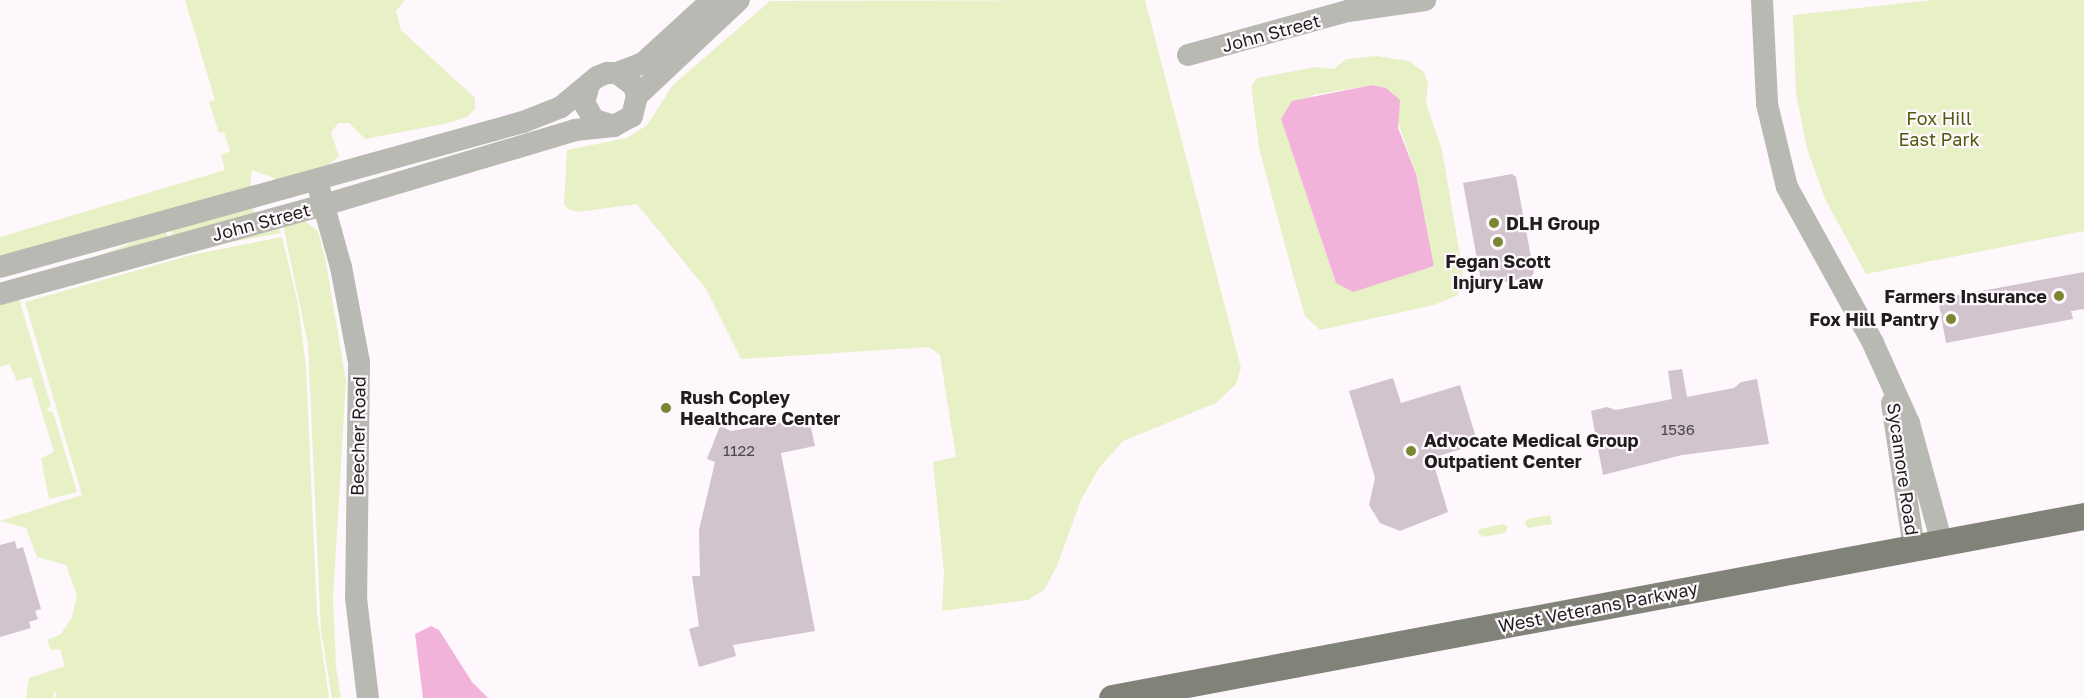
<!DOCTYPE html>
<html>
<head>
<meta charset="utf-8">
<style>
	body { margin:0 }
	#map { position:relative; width:2084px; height:698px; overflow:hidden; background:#fef8fc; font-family:"Golos Text",sans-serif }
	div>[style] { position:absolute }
	.green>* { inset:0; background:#e8f0c6; transform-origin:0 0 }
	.water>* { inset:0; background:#f2b3db }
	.building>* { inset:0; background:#d2c4cc }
	.minor>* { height:22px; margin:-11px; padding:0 11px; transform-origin:11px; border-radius:11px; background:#b8b9b3 }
	.major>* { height:27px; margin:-13.5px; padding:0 13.5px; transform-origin:13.5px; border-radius:13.5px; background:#818379 }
	.dots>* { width:16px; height:16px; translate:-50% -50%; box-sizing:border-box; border:3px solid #fef8fc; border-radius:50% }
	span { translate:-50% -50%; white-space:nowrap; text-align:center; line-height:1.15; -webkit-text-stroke:4.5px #fef8fc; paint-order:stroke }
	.number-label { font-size:15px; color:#4d464a }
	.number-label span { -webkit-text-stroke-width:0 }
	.street-label { font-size:18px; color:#211c1f }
	.park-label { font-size:18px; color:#525a10 }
	.poi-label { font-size:18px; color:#211c1f; font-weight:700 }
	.left { translate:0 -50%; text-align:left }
	.right { translate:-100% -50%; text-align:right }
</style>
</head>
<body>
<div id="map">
	<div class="green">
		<div style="clip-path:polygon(185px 0,405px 0,396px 11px,401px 30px,475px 98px,475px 109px,467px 117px,444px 124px,365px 139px,349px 123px,338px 123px,331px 133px,339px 156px,330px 164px,279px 180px,252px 170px,250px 188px,0 261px,0 237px,225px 170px,221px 155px,230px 151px,224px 132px,219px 133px,209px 102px,215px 100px)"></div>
		<div style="clip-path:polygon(1145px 0,1241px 368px,1236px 384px,1216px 403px,1123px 441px,1099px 468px,1081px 500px,1057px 566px,1044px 590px,1028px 600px,942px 611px,944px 572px,933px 462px,956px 457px,940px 355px,929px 347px,741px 359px,706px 289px,637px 204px,577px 212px,568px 209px,564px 204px,567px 150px,627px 138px,647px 125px,673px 85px,770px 1px)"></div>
		<div style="clip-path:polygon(1933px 0,2084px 0,2084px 231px,1866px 274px,1825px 199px,1807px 148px,1796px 94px,1793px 15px)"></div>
		<div style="clip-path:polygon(evenodd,1376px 56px,1409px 61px,1424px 72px,1428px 84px,1426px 103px,1442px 150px,1463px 273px,1458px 295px,1434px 305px,1320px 330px,1305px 316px,1292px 271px,1259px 148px,1251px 86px,1257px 78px,1316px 67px,1334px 69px,1346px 59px,1376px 56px,1372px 85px,1386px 88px,1416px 174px,1434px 267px,1336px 283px,1281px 119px,1313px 95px,1372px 85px)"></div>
		<div style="clip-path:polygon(253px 208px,254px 213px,173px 237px,171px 229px)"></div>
		<div style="clip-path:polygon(305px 221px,318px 231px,326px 263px,346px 381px,333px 599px,336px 667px,341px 698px,332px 698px,321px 631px,308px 344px,283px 225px)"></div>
		<div style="clip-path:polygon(279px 226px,281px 233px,226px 243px,19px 299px,51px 406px,46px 410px,53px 412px,77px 492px,49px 499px,41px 458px,54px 452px,31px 377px,17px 381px,9px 364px,0 367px,0 300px)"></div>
		<div style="left:165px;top:230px;width:9px;height:171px;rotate:69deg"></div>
		<div style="clip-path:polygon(282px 237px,298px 304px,306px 367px,317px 615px,329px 698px,54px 698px,57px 694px,54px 692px,53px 698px,26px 698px,29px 678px,65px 666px,60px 649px,51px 650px,47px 640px,61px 634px,72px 617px,77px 595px,66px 565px,37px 557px,26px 528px,0 521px,82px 495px,25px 302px,191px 255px)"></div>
		<div style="clip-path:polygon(1550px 515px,1552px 524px,1528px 528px,1525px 524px,1527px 519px)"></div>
		<div style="clip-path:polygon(1503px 524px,1508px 527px,1505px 533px,1482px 537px,1478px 533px,1480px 529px)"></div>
	</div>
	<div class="water">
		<div style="clip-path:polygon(1372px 85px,1386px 88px,1400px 100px,1398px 128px,1416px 174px,1434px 266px,1353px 292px,1336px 283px,1281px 119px,1292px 101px)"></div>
		<div style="clip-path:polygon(431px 626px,439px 630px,472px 682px,488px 698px,423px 698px,415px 634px)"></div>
	</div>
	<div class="building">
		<div style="clip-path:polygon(1512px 174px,1516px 177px,1534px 273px,1531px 277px,1482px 286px,1463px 183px)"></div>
		<div style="clip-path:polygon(2084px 272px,2084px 309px,2071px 311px,2073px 319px,1946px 343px,1938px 299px)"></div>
		<div style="clip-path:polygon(1682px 369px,1687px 397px,1734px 388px,1741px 382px,1757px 379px,1769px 444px,1682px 455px,1603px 475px,1591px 411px,1607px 407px,1616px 410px,1672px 399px,1668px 371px)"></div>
		<div style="clip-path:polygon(1393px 378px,1401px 403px,1460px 385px,1478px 444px,1432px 458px,1448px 512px,1400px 531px,1380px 523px,1369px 505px,1375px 478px,1349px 391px)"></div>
		<div style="clip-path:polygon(809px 418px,815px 446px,781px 453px,815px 631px,733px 645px,736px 656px,699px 667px,689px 629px,699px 626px,692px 576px,700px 576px,699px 530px,715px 462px,707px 459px,720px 426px,731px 431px)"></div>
		<div style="clip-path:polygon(15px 541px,17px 549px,23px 547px,41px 609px,35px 611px,38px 619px,29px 622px,31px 628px,0 637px,0 545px)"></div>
	</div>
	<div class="minor">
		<div style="left:1762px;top:0;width:104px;rotate:87.2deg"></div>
		<div style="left:1767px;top:104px;width:85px;rotate:76.5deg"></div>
		<div style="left:1787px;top:187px;width:178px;rotate:61.1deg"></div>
		<div style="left:1873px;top:343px;width:88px;rotate:65.8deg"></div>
		<div style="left:1909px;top:423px;width:125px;rotate:74.7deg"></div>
		<div style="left:1188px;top:55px;width:166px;rotate:-15.4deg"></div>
		<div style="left:1348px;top:11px;width:78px;rotate:-8.1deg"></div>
		<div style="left:617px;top:73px;width:28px;rotate:-21deg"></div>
		<div style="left:643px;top:63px;width:93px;rotate:-42.4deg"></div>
		<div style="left:637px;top:96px;width:140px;rotate:-43.3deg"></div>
		<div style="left:320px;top:192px;width:78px;rotate:74.4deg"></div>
		<div style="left:341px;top:267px;width:97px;rotate:79.3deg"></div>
		<div style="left:359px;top:362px;width:236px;rotate:90.7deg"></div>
		<div style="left:356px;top:598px;width:101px;rotate:83.2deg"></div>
		<div style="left:0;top:267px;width:543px;rotate:-15.5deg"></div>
		<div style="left:523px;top:122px;width:41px;rotate:-21.5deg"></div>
		<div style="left:561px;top:107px;width:47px;rotate:-39.8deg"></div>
		<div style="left:597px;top:77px;width:11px;rotate:-22deg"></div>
		<div style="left:607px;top:73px;width:10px"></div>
		<div style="left:617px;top:73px;width:21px;rotate:37deg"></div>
		<div style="left:634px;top:86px;width:10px;rotate:73deg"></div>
		<div style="left:637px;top:96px;width:21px;rotate:104deg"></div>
		<div style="left:632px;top:116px;width:21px;rotate:151deg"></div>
		<div style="left:614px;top:126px;width:21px;rotate:-163deg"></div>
		<div style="left:594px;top:120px;width:20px;rotate:-120deg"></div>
		<div style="left:584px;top:103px;width:20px;rotate:-75deg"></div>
		<div style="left:0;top:294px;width:336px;rotate:-15.4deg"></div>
		<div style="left:324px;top:205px;width:262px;rotate:-16.6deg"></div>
		<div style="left:575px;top:130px;width:36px;rotate:-6deg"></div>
		<div style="left:1892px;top:403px;width:147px;rotate:81.4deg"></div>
	</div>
	<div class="major">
		<div style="left:1112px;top:698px;width:989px;rotate:-10.61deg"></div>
	</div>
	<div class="dots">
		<div style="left:1494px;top:223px;background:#7a8633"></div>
		<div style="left:1498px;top:242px;background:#7a8633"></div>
		<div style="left:2059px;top:296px;background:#7a8633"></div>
		<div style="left:1951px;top:319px;background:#7a8633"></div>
		<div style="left:666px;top:408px;background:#7a8633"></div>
		<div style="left:1411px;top:451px;background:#7a8633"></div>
	</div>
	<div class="number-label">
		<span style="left:1678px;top:430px">1536</span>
		<span style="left:739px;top:451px">1122</span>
	</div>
	<div class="street-label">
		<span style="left:1271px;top:33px;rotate:-15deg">John Street</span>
		<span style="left:261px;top:222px;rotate:-15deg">John Street</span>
		<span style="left:358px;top:436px;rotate:-89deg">Beecher Road</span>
		<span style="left:1903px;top:469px;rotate:82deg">Sycamore Road</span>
		<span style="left:1598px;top:607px;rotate:-11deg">West Veterans Parkway</span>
	</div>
	<div class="park-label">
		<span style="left:1939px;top:129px">Fox Hill<br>East Park</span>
	</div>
	<div class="poi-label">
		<span class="left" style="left:1506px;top:223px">DLH Group</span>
		<span style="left:1498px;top:272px">Fegan Scott<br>Injury Law</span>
		<span class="right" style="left:2047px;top:296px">Farmers Insurance</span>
		<span class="right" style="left:1939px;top:319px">Fox Hill Pantry</span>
		<span class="left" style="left:680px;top:408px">Rush Copley<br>Healthcare Center</span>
		<span class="left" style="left:1424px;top:451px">Advocate Medical Group<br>Outpatient Center</span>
	</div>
</div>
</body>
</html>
